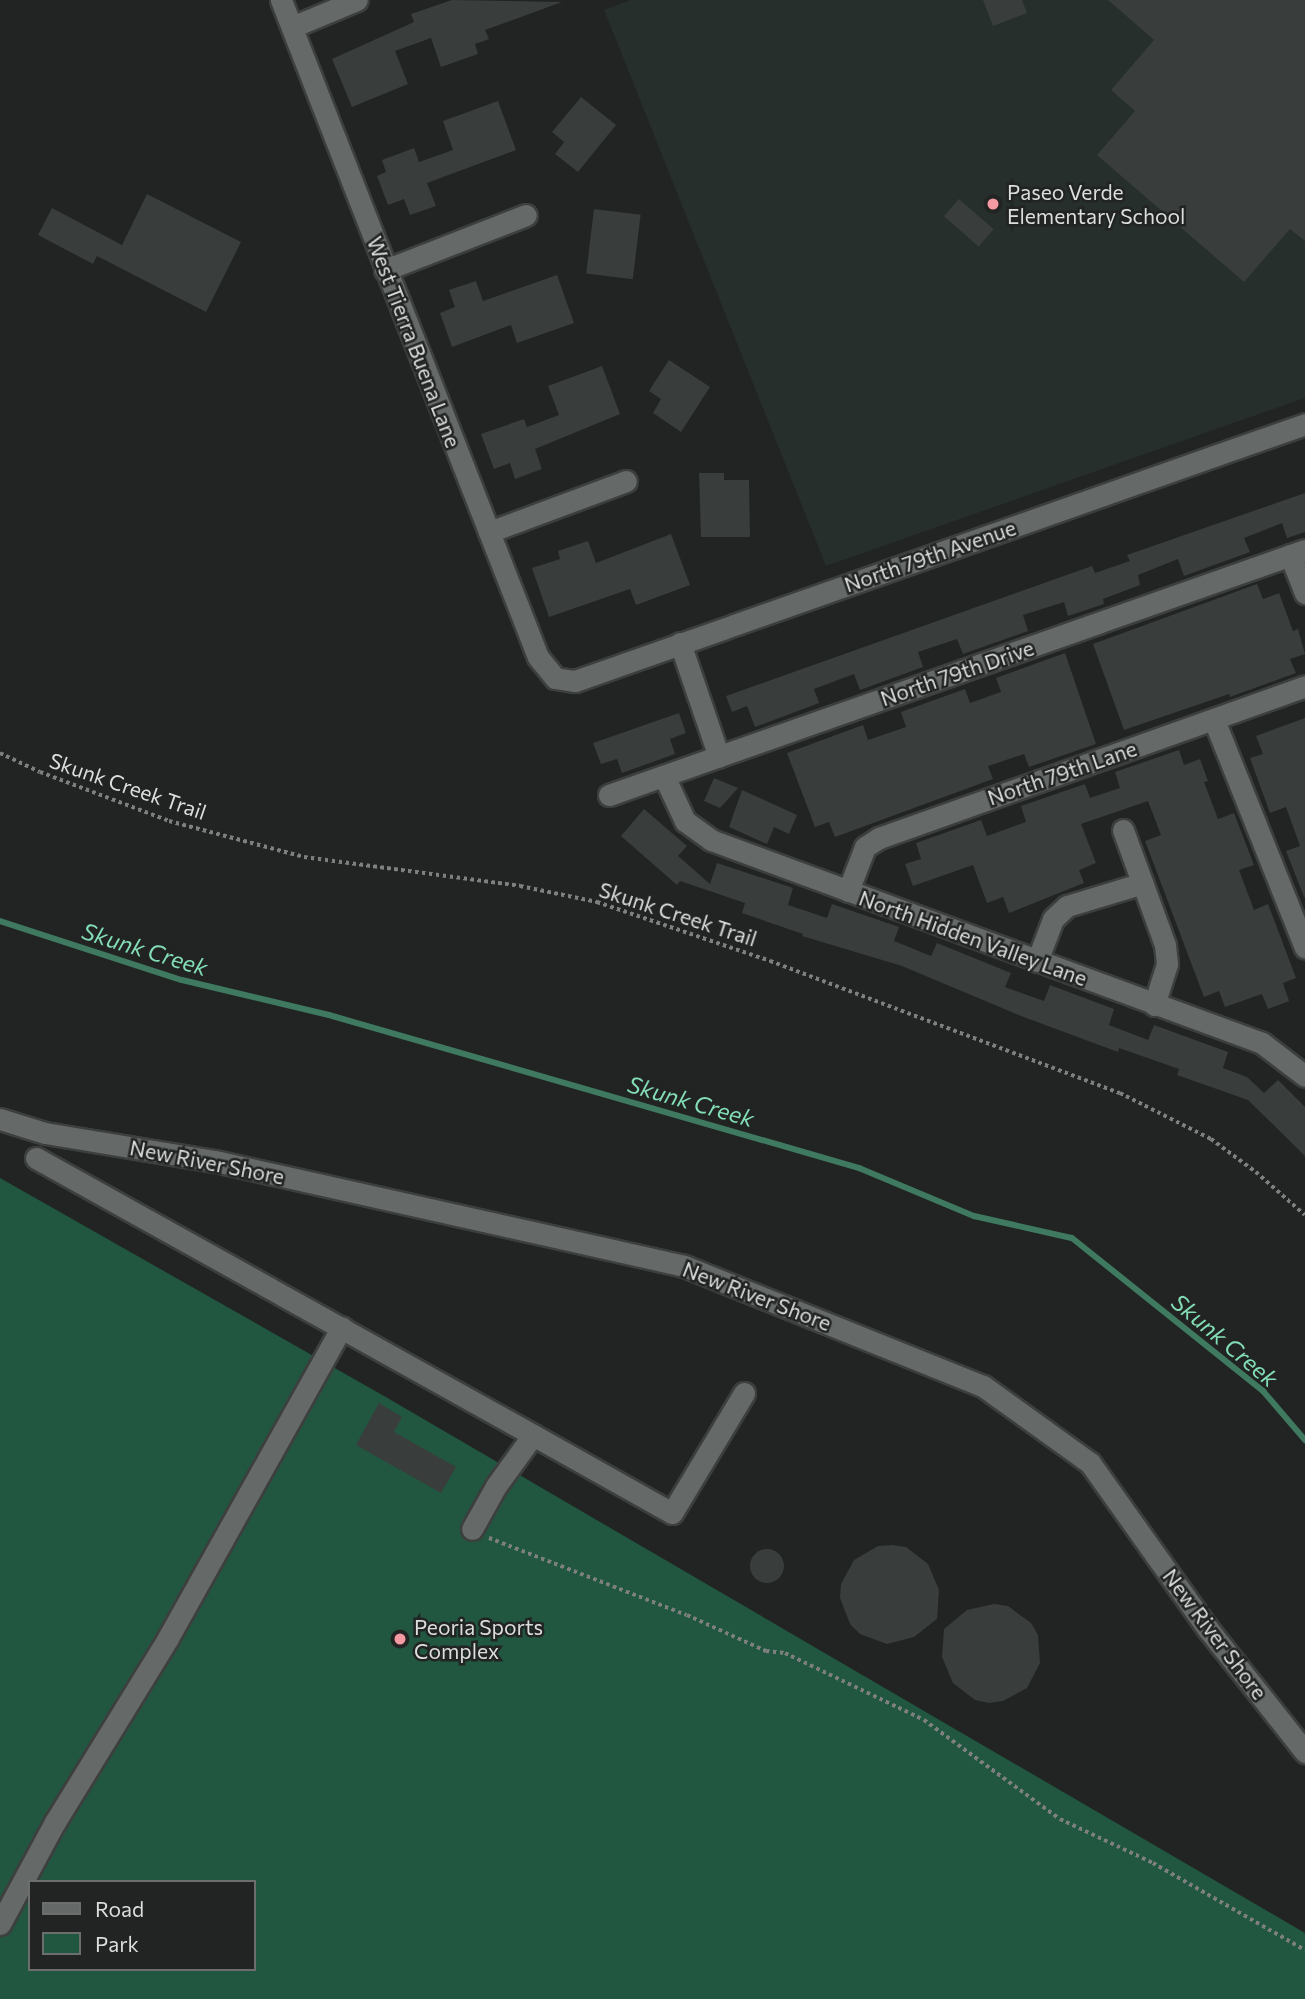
<!DOCTYPE html>
<html>
<head>
<meta charset="utf-8">
<style>
	body { margin:0 }
	#map { position:relative; width:1305px; height:1999px; overflow:hidden; background:#212422; font-family:Commissioner,sans-serif }
	div>[style] { position:absolute }
	.built>* { inset:0; background:#262f2b }
	.green>* { inset:0; background:#215741 }
	.stream>* { height:6px; margin:-3px; padding:0 3px; transform-origin:3px; border-radius:3px; background:#3e7960 }
	.building>* { inset:0; background:#393d3b; transform-origin:0 0 }
	.round { border-radius:50% }
	.path>* { height:3.5px; margin-top:-1.75px; transform-origin:0; background:repeating-linear-gradient(90deg,#7d807e 0 3.5px,transparent 0 7px) }
	.roads { filter:drop-shadow(2px 0 #3c3f3e) drop-shadow(-2px 0 #3c3f3e) drop-shadow(0 2px #3c3f3e) drop-shadow(0 -2px #3c3f3e) }
	.minor>* { height:21px; margin:-10.5px; padding:0 10.5px; transform-origin:10.5px; border-radius:10.5px; background:#656967 }
	.dots>* { width:19px; height:19px; translate:-50% -50%; box-sizing:border-box; border:4px solid #212422; border-radius:50% }
	span { translate:-50% -50%; white-space:nowrap; text-align:center; line-height:1.15; -webkit-text-stroke:5px #212422; paint-order:stroke }
	.poi-label { font-size:21px; color:#dbdedc }
	.left { translate:0 -50%; text-align:left }
	.street-label { font-size:21px; color:#dbdedc }
	.water-label { font-size:23px; color:#83ddb6; font-style:italic }
	.legend { position:absolute; left:28px; top:1880px; width:228px; height:91px; box-sizing:border-box; background:#212422; border:2px solid #6b6e6c; margin:0; padding:9px 12px; list-style:none; font-size:21px; color:#dbdedc }
	.legend li { display:flex; align-items:center; gap:14px; height:35px }
	.legend b { width:35px; border:2px solid #6b6e6c }
</style>
</head>
<body>
<div id="map">
	<div class="built">
		<div style="clip-path:polygon(631px 0,1305px 0,1305px 398px,826px 566px,604px 10px)"></div>
	</div>
	<div class="green">
		<div style="clip-path:polygon(evenodd,0 1178px,384px 1396px,1305px 1933px,1305px 1999px,0 1999px,0 1178px,30px 1882px,254px 1882px,254px 1969px,30px 1969px,30px 1882px)"></div>
	</div>
	<div class="stream">
		<div style="left:0;top:921px;width:191px;rotate:18deg"></div>
		<div style="left:182px;top:980px;width:151px;rotate:13.4deg"></div>
		<div style="left:329px;top:1015px;width:552px;rotate:16.1deg"></div>
		<div style="left:859px;top:1168px;width:125px;rotate:22.7deg"></div>
		<div style="left:974px;top:1216px;width:100px;rotate:12.7deg"></div>
		<div style="left:1072px;top:1238px;width:245px;rotate:38.7deg"></div>
		<div style="left:1263px;top:1391px;width:65px;rotate:49.4deg"></div>
	</div>
	<div class="building">
		<div style="clip-path:polygon(452px 0,562px 2px,485px 30px,489px 39px,475px 44px,478px 54px,441px 67px,431px 38px,395px 51px,408px 84px,352px 107px,332px 59px,414px 22px,411px 14px)"></div>
		<div style="clip-path:polygon(983px 0,1022px 0,1027px 13px,993px 26px)"></div>
		<div style="clip-path:polygon(1108px 0,1305px 0,1305px 241px,1290px 229px,1244px 282px,1097px 155px,1135px 111px,1111px 90px,1154px 40px)"></div>
		<div style="clip-path:polygon(581px 97px,616px 125px,578px 172px,555px 154px,564px 142px,552px 132px)"></div>
		<div style="clip-path:polygon(498px 101px,516px 150px,427px 183px,436px 206px,410px 215px,404px 199px,388px 205px,377px 176px,386px 172px,382px 160px,414px 148px,419px 162px,453px 150px,443px 121px)"></div>
		<div style="clip-path:polygon(147px 194px,241px 242px,206px 312px,97px 256px,93px 264px,38px 235px,52px 208px,122px 245px)"></div>
		<div style="left:959px;top:199px;width:46px;height:23px;rotate:41deg"></div>
		<div style="left:594px;top:209px;width:47px;height:65px;rotate:7deg"></div>
		<div style="clip-path:polygon(557px 275px,574px 323px,517px 343px,511px 325px,452px 347px,440px 313px,455px 307px,449px 290px,476px 281px,483px 301px)"></div>
		<div style="clip-path:polygon(669px 360px,710px 387px,681px 432px,653px 413px,661px 399px,649px 391px)"></div>
		<div style="clip-path:polygon(602px 366px,620px 414px,535px 449px,542px 469px,515px 479px,510px 463px,494px 469px,481px 434px,524px 419px,527px 427px,559px 415px,548px 386px)"></div>
		<div style="clip-path:polygon(699px 473px,724px 473px,724px 480px,749px 480px,750px 537px,701px 537px)"></div>
		<div style="clip-path:polygon(1305px 493px,1305px 532px,1287px 538px,1282px 523px,1244px 538px,1250px 552px,1184px 576px,1178px 559px,1138px 575px,1140px 585px,1103px 599px,1104px 604px,1068px 616px,1064px 602px,1023px 615px,1028px 631px,963px 654px,957px 639px,918px 652px,923px 667px,860px 690px,854px 674px,814px 689px,819px 703px,755px 727px,747px 706px,732px 712px,726px 696px,1092px 566px,1095px 573px,1130px 561px,1127px 555px)"></div>
		<div style="clip-path:polygon(671px 534px,690px 585px,636px 605px,630px 589px,549px 617px,532px 568px,560px 559px,558px 551px,588px 541px,596px 563px)"></div>
		<div style="clip-path:polygon(1257px 584px,1263px 599px,1279px 593px,1293px 631px,1298px 629px,1305px 654px,1290px 659px,1296px 673px,1230px 697px,1229px 694px,1124px 730px,1093px 644px)"></div>
		<div style="clip-path:polygon(1065px 653px,1096px 744px,1029px 767px,1024px 754px,988px 766px,993px 779px,835px 837px,829px 822px,815px 827px,787px 753px,863px 725px,868px 740px,906px 727px,901px 712px,965px 689px,970px 703px,1001px 692px,996px 678px)"></div>
		<div style="clip-path:polygon(679px 713px,686px 733px,670px 739px,675px 754px,622px 773px,617px 759px,601px 764px,593px 743px)"></div>
		<div style="clip-path:polygon(1305px 718px,1305px 897px,1304px 897px,1286px 851px,1300px 846px,1286px 807px,1270px 813px,1250px 758px,1263px 754px,1256px 736px)"></div>
		<div style="clip-path:polygon(1179px 750px,1184px 765px,1200px 759px,1208px 781px,1204px 782px,1218px 819px,1234px 813px,1254px 865px,1239px 870px,1254px 910px,1268px 904px,1296px 978px,1283px 983px,1289px 1001px,1268px 1009px,1262px 994px,1225px 1007px,1219px 991px,1204px 997px,1145px 841px,1161px 835px,1148px 801px,1081px 824px,1096px 863px,1079px 870px,1084px 883px,1009px 913px,1003px 897px,987px 903px,973px 865px,913px 886px,905px 864px,921px 859px,916px 843px,981px 820px,987px 836px,1026px 822px,1021px 806px,1085px 784px,1090px 798px,1120px 788px,1115px 772px)"></div>
		<div style="clip-path:polygon(714px 778px,738px 788px,720px 808px,704px 801px)"></div>
		<div style="clip-path:polygon(742px 790px,797px 815px,789px 834px,774px 827px,767px 844px,729px 827px)"></div>
		<div style="clip-path:polygon(644px 809px,687px 846px,678px 856px,710px 884px,717px 863px,793px 888px,788px 905px,827px 918px,832px 904px,899px 927px,894px 941px,931px 956px,937px 943px,1011px 973px,1005px 987px,1044px 1001px,1050px 985px,1114px 1009px,1109px 1025px,1148px 1040px,1154px 1025px,1228px 1052px,1223px 1068px,1247px 1077px,1264px 1093px,1278px 1080px,1305px 1107px,1305px 1156px,1248px 1100px,1177px 1075px,1179px 1069px,1119px 1048px,1118px 1052px,1021px 1016px,902px 966px,802px 936px,803px 934px,742px 913px,745px 903px,680px 881px,677px 885px,621px 836px)"></div>
		<div style="clip-path:polygon(379px 1403px,402px 1417px,394px 1432px,456px 1467px,441px 1493px,356px 1445px)"></div>
		<div style="clip-path:polygon(892px 1545px,906px 1547px,928px 1564px,939px 1590px,937px 1619px,914px 1637px,887px 1644px,860px 1634px,850px 1624px,840px 1598px,841px 1584px,854px 1560px,878px 1546px)"></div>
		<div class="round" style="left:750px;top:1549px;width:34px;height:34px"></div>
		<div style="clip-path:polygon(994px 1604px,1008px 1606px,1031px 1623px,1038px 1635px,1040px 1663px,1027px 1688px,1003px 1701px,989px 1703px,975px 1700px,953px 1683px,942px 1657px,944px 1629px,967px 1610px)"></div>
	</div>
	<div class="path">
		<div style="left:0;top:753px;width:44px;rotate:25.4deg"></div>
		<div style="left:40px;top:772px;width:138px;rotate:20.8deg"></div>
		<div style="left:169px;top:821px;width:140px;rotate:14.9deg"></div>
		<div style="left:304px;top:857px;width:218px;rotate:7.6deg"></div>
		<div style="left:520px;top:886px;width:79px;rotate:11.7deg"></div>
		<div style="left:597px;top:902px;width:183px;rotate:18.8deg"></div>
		<div style="left:770px;top:961px;width:374px;rotate:20.7deg"></div>
		<div style="left:1120px;top:1093px;width:102px;rotate:26.8deg"></div>
		<div style="left:1211px;top:1139px;width:56px;rotate:36.3deg"></div>
		<div style="left:1256px;top:1172px;width:65px;rotate:41.3deg"></div>
		<div style="left:489px;top:1538px;width:212px;rotate:21.3deg"></div>
		<div style="left:687px;top:1615px;width:87px;rotate:24.5deg"></div>
		<div style="left:766px;top:1651px;width:19px;rotate:6deg"></div>
		<div style="left:785px;top:1653px;width:154px;rotate:25.7deg"></div>
		<div style="left:924px;top:1720px;width:168px;rotate:36.1deg"></div>
		<div style="left:1060px;top:1819px;width:103px;rotate:25.3deg"></div>
		<div style="left:1153px;top:1863px;width:175px;rotate:29.8deg"></div>
	</div>
	<div class="roads">
		<div class="minor">
			<div style="left:281px;top:0;width:705px;rotate:68.64deg"></div>
			<div style="left:538px;top:657px;width:27px;rotate:51deg"></div>
			<div style="left:555px;top:678px;width:20px;rotate:9deg"></div>
			<div style="left:575px;top:681px;width:774px;rotate:-19.39deg"></div>
			<div style="left:292px;top:27px;width:70px;rotate:-22.6deg"></div>
			<div style="left:385px;top:270px;width:151px;rotate:-21.3deg"></div>
			<div style="left:489px;top:532px;width:146px;rotate:-20.4deg"></div>
			<div style="left:1290px;top:555px;width:41px;rotate:68.5deg"></div>
			<div style="left:680px;top:643px;width:120px;rotate:71.1deg"></div>
			<div style="left:1214px;top:720px;width:245px;rotate:68.2deg"></div>
			<div style="left:664px;top:776px;width:50px;rotate:65deg"></div>
			<div style="left:685px;top:821px;width:32px;rotate:36deg"></div>
			<div style="left:711px;top:840px;width:587px;rotate:20.22deg"></div>
			<div style="left:1262px;top:1043px;width:54px;rotate:37.5deg"></div>
			<div style="left:609px;top:795px;width:738px;rotate:-19.39deg"></div>
			<div style="left:1123px;top:830px;width:122px;rotate:69.9deg"></div>
			<div style="left:1165px;top:945px;width:19px;rotate:84deg"></div>
			<div style="left:1167px;top:964px;width:43px;rotate:107.6deg"></div>
			<div style="left:848px;top:891px;width:47px;rotate:-68.9deg"></div>
			<div style="left:865px;top:847px;width:17px;rotate:-33deg"></div>
			<div style="left:879px;top:838px;width:452px;rotate:-19.6deg"></div>
			<div style="left:1037px;top:961px;width:45px;rotate:-69.1deg"></div>
			<div style="left:1053px;top:919px;width:19px;rotate:-43deg"></div>
			<div style="left:1067px;top:906px;width:79px;rotate:-16.8deg"></div>
			<div style="left:0;top:1119px;width:47px;rotate:17.3deg"></div>
			<div style="left:45px;top:1133px;width:172px;rotate:9.4deg"></div>
			<div style="left:215px;top:1161px;width:481px;rotate:12.6deg"></div>
			<div style="left:684px;top:1266px;width:322px;rotate:21.9deg"></div>
			<div style="left:983px;top:1386px;width:132px;rotate:35.7deg"></div>
			<div style="left:1090px;top:1463px;width:204px;rotate:54.6deg"></div>
			<div style="left:1208px;top:1629px;width:157px;rotate:51.7deg"></div>
			<div style="left:36px;top:1158px;width:569px;rotate:29.13deg"></div>
			<div style="left:533px;top:1435px;width:63px;rotate:126deg"></div>
			<div style="left:496px;top:1486px;width:49px;rotate:119.2deg"></div>
			<div style="left:533px;top:1435px;width:159px;rotate:29.3deg"></div>
			<div style="left:672px;top:1513px;width:140px;rotate:-59deg"></div>
			<div style="left:0;top:1924px;width:116px;rotate:-61.7deg"></div>
			<div style="left:55px;top:1822px;width:216px;rotate:-58.4deg"></div>
			<div style="left:168px;top:1638px;width:356px;rotate:-60.8deg"></div>
		</div>
	</div>
	<div class="dots">
		<div style="left:993px;top:204px;background:#f49aa2"></div>
		<div style="left:400px;top:1639px;background:#f49aa2"></div>
	</div>
	<div class="poi-label">
		<span class="left" style="left:1007px;top:204px">Paseo Verde<br>Elementary School</span>
		<span class="left" style="left:414px;top:1639px">Peoria Sports<br>Complex</span>
	</div>
	<div class="street-label">
		<span style="left:414px;top:342px;rotate:69deg">West Tierra Buena Lane</span>
		<span style="left:930px;top:556px;rotate:-19deg">North 79th Avenue</span>
		<span style="left:957px;top:673px;rotate:-19deg">North 79th Drive</span>
		<span style="left:1062px;top:773px;rotate:-19deg">North 79th Lane</span>
		<span style="left:128px;top:786px;rotate:19deg">Skunk Creek Trail</span>
		<span style="left:678px;top:914px;rotate:18deg">Skunk Creek Trail</span>
		<span style="left:973px;top:938px;rotate:20deg">North Hidden Valley Lane</span>
		<span style="left:207px;top:1162px;rotate:11deg">New River Shore</span>
		<span style="left:757px;top:1296px;rotate:21deg">New River Shore</span>
		<span style="left:1215px;top:1634px;rotate:53deg">New River Shore</span>
	</div>
	<div class="water-label">
		<span style="left:145px;top:949px;rotate:17deg">Skunk Creek</span>
		<span style="left:691px;top:1101px;rotate:16deg">Skunk Creek</span>
		<span style="left:1225px;top:1340px;rotate:40deg">Skunk Creek</span>
	</div>
	<ul class="legend">
	<li><b style="height:9px;background:#656967"></b>Road</li>
	<li><b style="height:19px;background:#215741"></b>Park</li>
	</ul>
</div>
</body>
</html>
